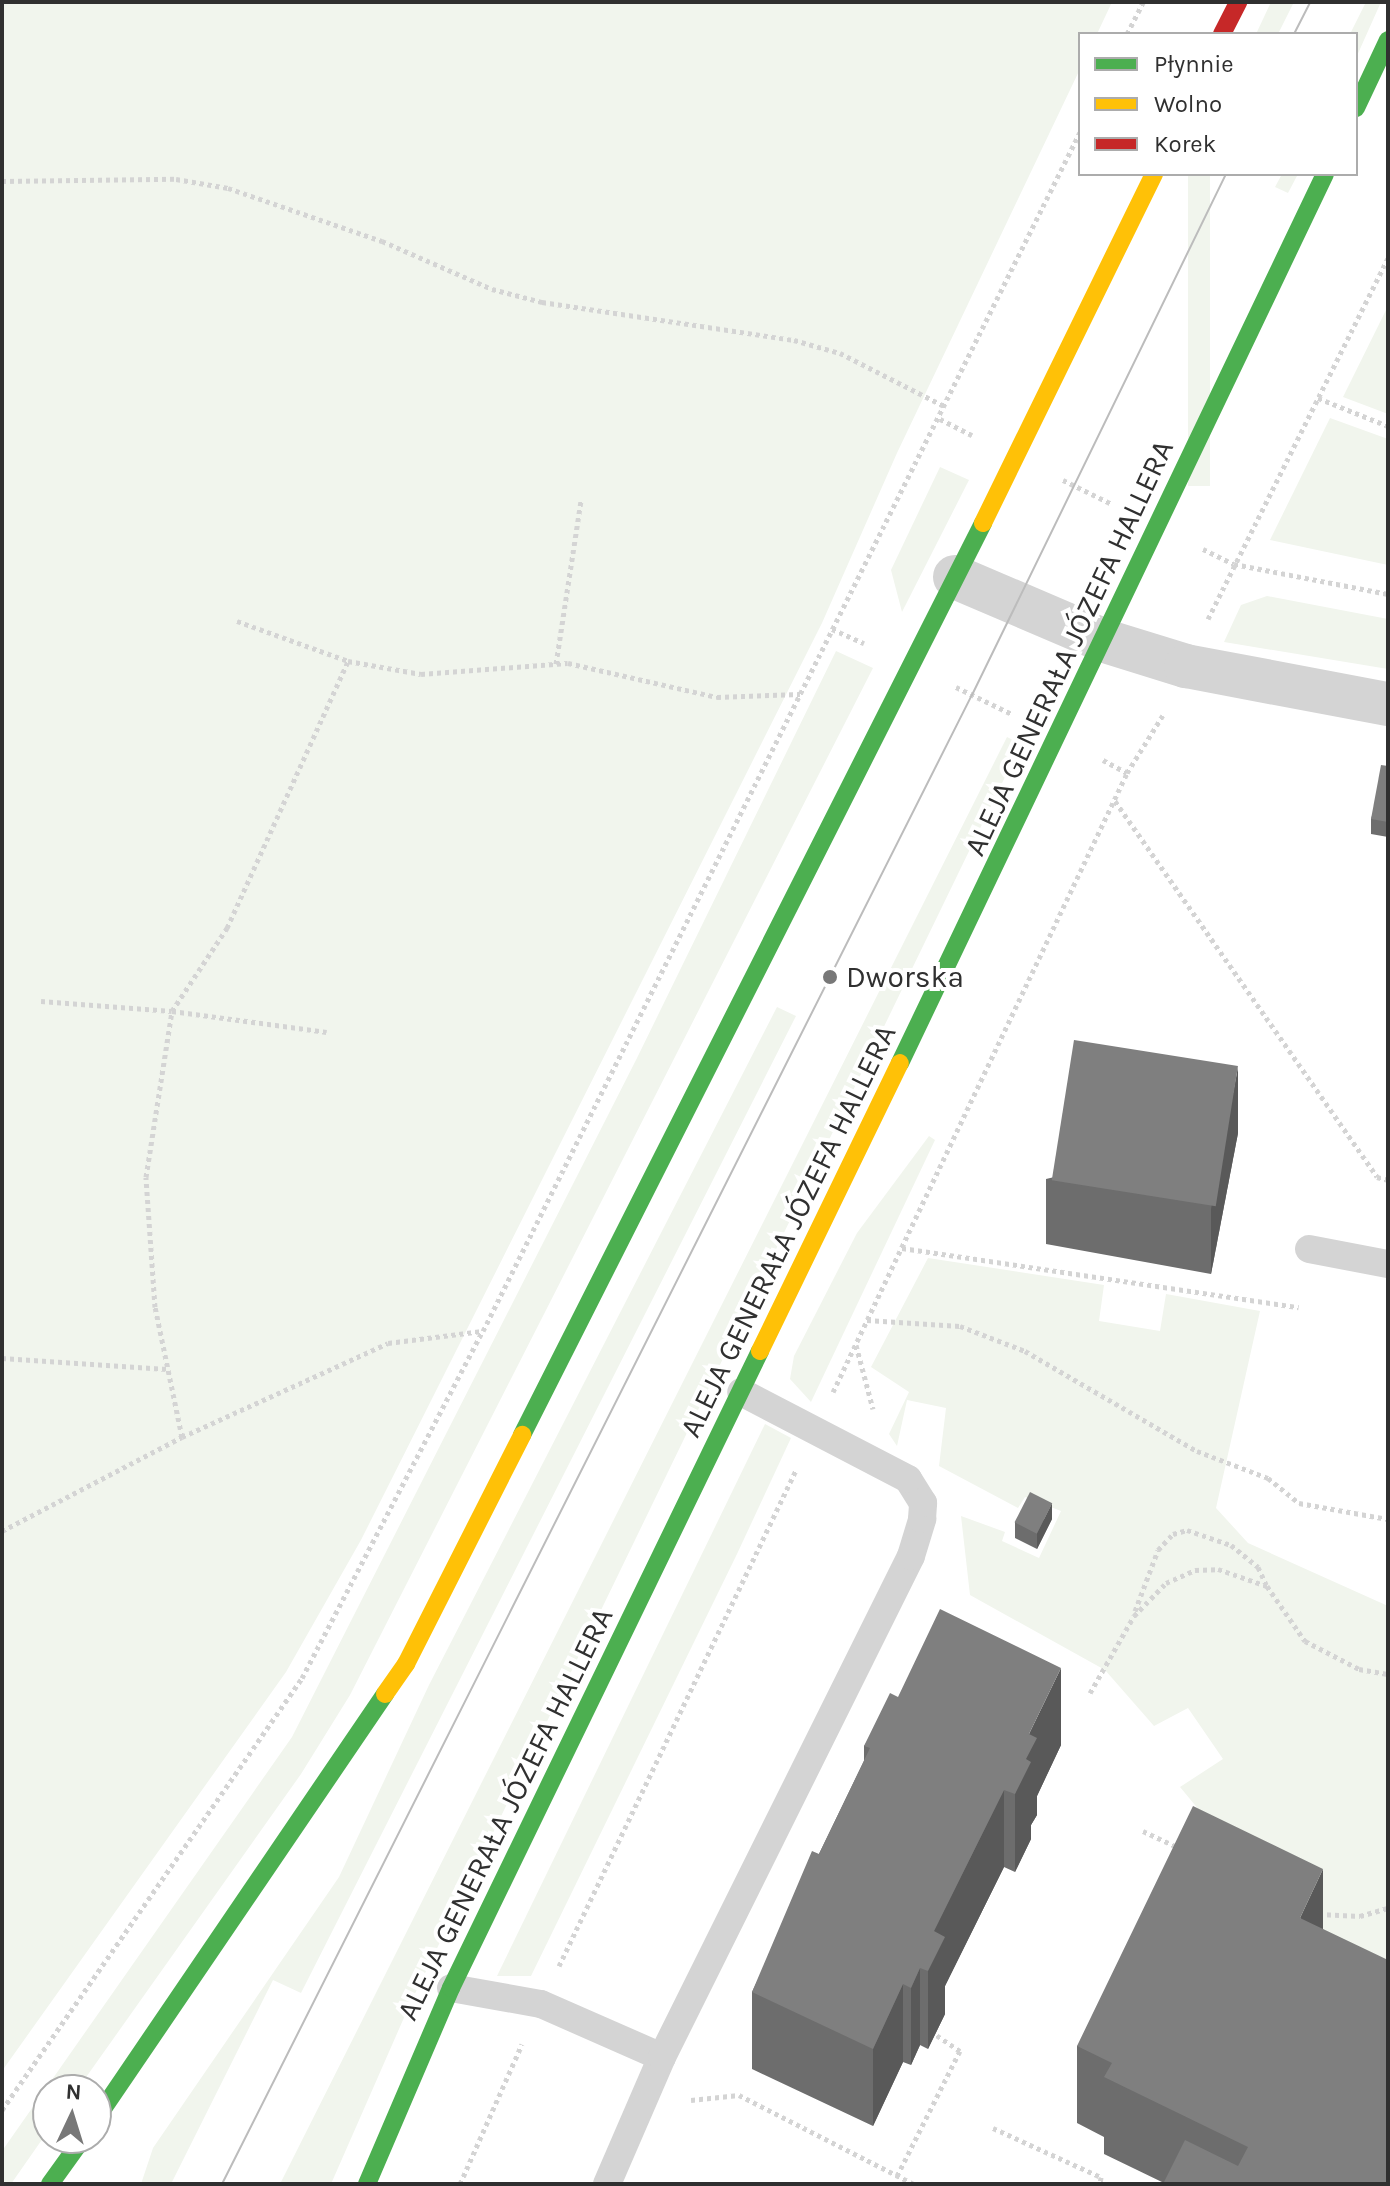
<!DOCTYPE html>
<html>
<head>
<meta charset="utf-8">
<style>
	body { margin:0 }
	#map { position:relative; width:1390px; height:2186px; overflow:hidden; background:#fff; font-family:Karla,sans-serif }
	div>[style] { position:absolute }
	.green>* { inset:0; background:#f1f5ed; transform-origin:0 0 }
	.path>* { height:5px; margin-top:-2.5px; transform-origin:0; background:repeating-linear-gradient(90deg,#d4d4d4 0 4px,transparent 0 8px) }
	.lane>* { height:28px; margin:-14px; padding:0 14px; transform-origin:14px; border-radius:14px; background:#d4d4d4 }
	.street>* { height:44px; margin:-22px; padding:0 22px; transform-origin:22px; border-radius:22px; background:#d4d4d4 }
	.fast>* { height:18px; margin:-9px; padding:0 9px; transform-origin:9px; border-radius:9px; background:#4caf50 }
	.slow>* { height:18px; margin:-9px; padding:0 9px; transform-origin:9px; border-radius:9px; background:#ffc107 }
	.jam>* { height:18px; margin:-9px; padding:0 9px; transform-origin:9px; border-radius:9px; background:#c62828 }
	.tram>* { height:2px; margin:-1px; padding:0 1px; transform-origin:1px; border-radius:1px; background:#bcbcbc }
	.wall>* { inset:0; background:#6d6d6d }
	.shaded-wall>* { inset:0; background:#595959 }
	.building>* { inset:0; background:#7f7f7f; transform-origin:0 0 }
	.dots>* { width:22px; height:22px; translate:-50% -50%; box-sizing:border-box; border:4px solid #fff; border-radius:50% }
	span { translate:-50% -50%; white-space:nowrap; text-align:center; line-height:1.15; -webkit-text-stroke:8px #fff; paint-order:stroke }
	.street-label { font-size:30px; color:#303030 }
	.poi-label { font-size:30px; color:#303030 }
	.left { translate:0 -50%; text-align:left }
	.frame { position:absolute; inset:0; border:4px solid #303030; pointer-events:none }
	.legend { position:absolute; left:1078px; top:32px; width:280px; height:144px; box-sizing:border-box; background:#fff; border:2px solid #acacac; margin:0; padding:10px 14px; list-style:none; font-size:24px; color:#303030 }
	.legend li { display:flex; align-items:center; gap:16px; height:40px }
	.legend b { width:40px; border:2px solid #acacac }
	.north { position:absolute; left:32px; top:2074px; width:80px; height:80px; box-sizing:border-box; background:#fff; border:2px solid #acacac; border-radius:50%; rotate:4deg; font-size:22px; font-weight:700; line-height:32px; text-align:center; color:#303030 }
	.north::after { content:''; display:block; margin:auto; width:28px; height:36px; background:#787878; clip-path:polygon(50% 0,100% 100%,50% 72%,0 100%) }
</style>
</head>
<body>
<div id="map">
	<div class="green">
		<div style="clip-path:polygon(2px 2px,1112px 2px,1097px 34px,1080px 34px,1080px 69px,897px 453px,822px 623px,361px 1540px,286px 1672px,2px 2071px)"></div>
		<div style="clip-path:polygon(1271px 2px,1294px 2px,1278px 34px,1256px 34px)"></div>
		<div style="clip-path:polygon(1366px 2px,1381px 2px,1356px 58px,1356px 34px,1350px 34px)"></div>
		<div style="left:1188px;top:174px;width:22px;height:312px"></div>
		<div style="clip-path:polygon(1282px 174px,1298px 174px,1288px 193px,1275px 187px)"></div>
		<div style="clip-path:polygon(1388px 306px,1388px 414px,1343px 397px)"></div>
		<div style="clip-path:polygon(1330px 418px,1388px 439px,1388px 565px,1270px 540px)"></div>
		<div style="clip-path:polygon(940px 467px,969px 480px,902px 612px,891px 570px)"></div>
		<div style="clip-path:polygon(1267px 596px,1388px 619px,1388px 669px,1224px 642px,1241px 605px)"></div>
		<div style="clip-path:polygon(836px 651px,873px 668px,350px 1695px,301px 1774px,77px 2090px,48px 2090px,48px 2131px,11px 2184px,2px 2184px,2px 2151px,292px 1737px,637px 1058px)"></div>
		<div style="clip-path:polygon(1007px 737px,1021px 744px,410px 2004px,331px 2184px,280px 2184px)"></div>
		<div style="clip-path:polygon(777px 1007px,796px 1016px,301px 1993px,273px 1980px,171px 2184px,141px 2184px,153px 2148px,339px 1877px,429px 1685px)"></div>
		<div style="clip-path:polygon(929px 1136px,935px 1140px,811px 1402px,790px 1379px,794px 1356px,857px 1233px)"></div>
		<div style="clip-path:polygon(928px 1258px,1104px 1285px,1099px 1321px,1160px 1331px,1166px 1294px,1260px 1311px,1216px 1508px,1248px 1543px,1388px 1606px,1388px 2038px,1180px 1787px,1223px 1759px,1188px 1708px,1154px 1726px,1105px 1670px,970px 1595px,961px 1516px,1005px 1532px,1002px 1541px,1039px 1558px,1061px 1511px,1025px 1497px,1018px 1508px,939px 1466px,946px 1408px,907px 1400px,897px 1446px,889px 1434px,909px 1392px,871px 1367px)"></div>
		<div style="clip-path:polygon(765px 1424px,791px 1438px,737px 1554px,531px 1976px,497px 1976px)"></div>
	</div>
	<div class="path">
		<div style="left:1127px;top:34px;width:36px;rotate:-63deg"></div>
		<div style="left:2px;top:181px;width:174px;rotate:-0.7deg"></div>
		<div style="left:176px;top:179px;width:53px;rotate:9.8deg"></div>
		<div style="left:228px;top:188px;width:163px;rotate:19deg"></div>
		<div style="left:382px;top:241px;width:120px;rotate:23.6deg"></div>
		<div style="left:492px;top:289px;width:52px;rotate:14.6deg"></div>
		<div style="left:542px;top:302px;width:255px;rotate:8.6deg"></div>
		<div style="left:794px;top:340px;width:48px;rotate:15.8deg"></div>
		<div style="left:840px;top:353px;width:119px;rotate:27deg"></div>
		<div style="left:1318px;top:398px;width:75px;rotate:21.8deg"></div>
		<div style="left:940px;top:419px;width:36px;rotate:27deg"></div>
		<div style="left:1063px;top:480px;width:55px;rotate:26.1deg"></div>
		<div style="left:1203px;top:549px;width:34px;rotate:26deg"></div>
		<div style="left:1234px;top:564px;width:157px;rotate:11deg"></div>
		<div style="left:1208px;top:619px;width:403px;rotate:-63.5deg"></div>
		<div style="left:237px;top:621px;width:118px;rotate:19.8deg"></div>
		<div style="left:348px;top:661px;width:74px;rotate:10.1deg"></div>
		<div style="left:421px;top:674px;width:147px;rotate:-4.3deg"></div>
		<div style="left:568px;top:663px;width:153px;rotate:12.9deg"></div>
		<div style="left:717px;top:697px;width:83px;rotate:-2.1deg"></div>
		<div style="left:832px;top:629px;width:35px;rotate:24deg"></div>
		<div style="left:556px;top:664px;width:165px;rotate:-81.3deg"></div>
		<div style="left:956px;top:687px;width:62px;rotate:25.7deg"></div>
		<div style="left:1103px;top:760px;width:27px;rotate:28deg"></div>
		<div style="left:1115px;top:801px;width:458px;rotate:55.1deg"></div>
		<div style="left:1377px;top:1177px;width:11px;rotate:15deg"></div>
		<div style="left:41px;top:1001px;width:131px;rotate:4.4deg"></div>
		<div style="left:172px;top:1011px;width:156px;rotate:7.7deg"></div>
		<div style="left:902px;top:1248px;width:401px;rotate:8.5deg"></div>
		<div style="left:867px;top:1320px;width:93px;rotate:3.7deg"></div>
		<div style="left:960px;top:1326px;width:70px;rotate:21deg"></div>
		<div style="left:1025px;top:1351px;width:199px;rotate:30.2deg"></div>
		<div style="left:1197px;top:1451px;width:76px;rotate:20.8deg"></div>
		<div style="left:1268px;top:1478px;width:40px;rotate:39deg"></div>
		<div style="left:1299px;top:1503px;width:90px;rotate:10.2deg"></div>
		<div style="left:856px;top:1345px;width:66px;rotate:75.1deg"></div>
		<div style="left:2px;top:1358px;width:165px;rotate:3.8deg"></div>
		<div style="left:833px;top:1392px;width:685px;rotate:-64.59deg"></div>
		<div style="left:1127px;top:773px;width:68px;rotate:-58.2deg"></div>
		<div style="left:182px;top:1437px;width:133px;rotate:-101.7deg"></div>
		<div style="left:155px;top:1307px;width:130px;rotate:-94deg"></div>
		<div style="left:146px;top:1177px;width:168px;rotate:-81.1deg"></div>
		<div style="left:172px;top:1011px;width:100px;rotate:-56.5deg"></div>
		<div style="left:227px;top:928px;width:293px;rotate:-65.6deg"></div>
		<div style="left:2px;top:1531px;width:203px;rotate:-27.6deg"></div>
		<div style="left:182px;top:1437px;width:226px;rotate:-24.5deg"></div>
		<div style="left:388px;top:1343px;width:95px;rotate:-7.3deg"></div>
		<div style="left:1135px;top:1611px;width:65px;rotate:-69.3deg"></div>
		<div style="left:1158px;top:1550px;width:22px;rotate:-47deg"></div>
		<div style="left:1173px;top:1534px;width:15px;rotate:-16deg"></div>
		<div style="left:1187px;top:1530px;width:46px;rotate:18.8deg"></div>
		<div style="left:1231px;top:1545px;width:35px;rotate:39deg"></div>
		<div style="left:1258px;top:1567px;width:19px;rotate:65deg"></div>
		<div style="left:1090px;top:1693px;width:89px;rotate:-60.3deg"></div>
		<div style="left:1134px;top:1616px;width:46px;rotate:-45.9deg"></div>
		<div style="left:1166px;top:1583px;width:32px;rotate:-24deg"></div>
		<div style="left:1195px;top:1570px;width:23px;rotate:-2deg"></div>
		<div style="left:1218px;top:1569px;width:52px;rotate:19.1deg"></div>
		<div style="left:1267px;top:1586px;width:67px;rotate:55.4deg"></div>
		<div style="left:1305px;top:1641px;width:61px;rotate:27.4deg"></div>
		<div style="left:1359px;top:1669px;width:29px;rotate:10deg"></div>
		<div style="left:1143px;top:1831px;width:40px;rotate:25deg"></div>
		<div style="left:1319px;top:1914px;width:41px;rotate:2.8deg"></div>
		<div style="left:1360px;top:1916px;width:29px;rotate:-16deg"></div>
		<div style="left:559px;top:1966px;width:550px;rotate:-64.46deg"></div>
		<div style="left:691px;top:2100px;width:48px;rotate:-5.9deg"></div>
		<div style="left:739px;top:2095px;width:196px;rotate:27deg"></div>
		<div style="left:2px;top:2110px;width:526px;rotate:-55.22deg"></div>
		<div style="left:302px;top:1678px;width:391px;rotate:-62.5deg"></div>
		<div style="left:483px;top:1331px;width:1339px;rotate:-63.53deg"></div>
		<div style="left:993px;top:2128px;width:119px;rotate:24.4deg"></div>
		<div style="left:1101px;top:2177px;width:7px;rotate:98deg"></div>
		<div style="left:897px;top:2176px;width:140px;rotate:-63.3deg"></div>
		<div style="left:960px;top:2051px;width:30px;rotate:-146deg"></div>
		<div style="left:460px;top:2184px;width:153px;rotate:-66.1deg"></div>
	</div>
	<div class="lane">
		<div style="left:1309px;top:1249px;width:80px;rotate:10.8deg"></div>
		<div style="left:451px;top:1988px;width:91px;rotate:10.1deg"></div>
		<div style="left:541px;top:2004px;width:132px;rotate:23.7deg"></div>
		<div style="left:607px;top:2184px;width:138px;rotate:-66.6deg"></div>
		<div style="left:662px;top:2057px;width:559px;rotate:-63.57deg"></div>
		<div style="left:911px;top:1556px;width:39px;rotate:-73deg"></div>
		<div style="left:922px;top:1519px;width:16px;rotate:-86deg"></div>
		<div style="left:923px;top:1503px;width:28px;rotate:-122deg"></div>
		<div style="left:908px;top:1479px;width:188px;rotate:-152.5deg"></div>
	</div>
	<div class="street">
		<div style="left:955px;top:577px;width:163px;rotate:23.1deg"></div>
		<div style="left:1105px;top:641px;width:85px;rotate:17.2deg"></div>
		<div style="left:1186px;top:666px;width:206px;rotate:10.7deg"></div>
	</div>
	<div class="fast">
		<div style="left:1356px;top:108px;width:75px;rotate:-64.8deg"></div>
		<div style="left:900px;top:1063px;width:985px;rotate:-64.45deg"></div>
		<div style="left:522px;top:1435px;width:1022px;rotate:-63.18deg"></div>
		<div style="left:96px;top:2119px;width:514px;rotate:-55.78deg"></div>
		<div style="left:50px;top:2184px;width:57px;rotate:-54.3deg"></div>
		<div style="left:367px;top:2184px;width:213px;rotate:-66.8deg"></div>
		<div style="left:451px;top:1988px;width:708px;rotate:-64.12deg"></div>
	</div>
	<div class="slow">
		<div style="left:983px;top:523px;width:389px;rotate:-63.9deg"></div>
		<div style="left:760px;top:1351px;width:320px;rotate:-64.1deg"></div>
		<div style="left:385px;top:1694px;width:37px;rotate:-55deg"></div>
		<div style="left:406px;top:1664px;width:257px;rotate:-63.1deg"></div>
	</div>
	<div class="jam">
		<div style="left:1222px;top:34px;width:36px;rotate:-63deg"></div>
	</div>
	<div class="tram">
		<div style="left:1294px;top:34px;width:36px;rotate:-63deg"></div>
		<div style="left:222px;top:2184px;width:1667px;rotate:-63.27deg"></div>
		<div style="left:972px;top:695px;width:580px;rotate:-64.01deg"></div>
	</div>
	<div class="wall">
		<div style="clip-path:polygon(1388px 766px,1388px 837px,1371px 834px,1371px 819px)"></div>
		<div style="clip-path:polygon(1238px 1133px,1211px 1274px,1046px 1244px,1046px 1179px)"></div>
		<div style="clip-path:polygon(1052px 1519px,1037px 1549px,1015px 1538px,1015px 1522px)"></div>
		<div style="clip-path:polygon(898px 1697px,1061px 1745px,1037px 1796px,1037px 1815px,1031px 1825px,1031px 1839px,1015px 1872px,1004px 1867px,945px 1986px,945px 2014px,928px 2049px,920px 2045px,911px 2065px,903px 2062px,873px 2126px,752px 2069px,752px 1992px,864px 1761px,864px 1746px)"></div>
		<div style="clip-path:polygon(1323px 1929px,1388px 2184px,1164px 2183px,1104px 2154px,1104px 2137px,1077px 2123px,1077px 2046px)"></div>
	</div>
	<div class="shaded-wall">
		<div style="clip-path:polygon(1238px 1067px,1238px 1133px,1211px 1274px,1211px 1209px)"></div>
		<div style="clip-path:polygon(1052px 1503px,1052px 1519px,1037px 1549px,1037px 1533px)"></div>
		<div style="clip-path:polygon(1061px 1668px,1061px 1745px,1037px 1796px,1037px 1815px,1031px 1825px,1031px 1839px,1015px 1872px,1015px 1794px,1026px 1759px,1029px 1734px)"></div>
		<div style="clip-path:polygon(1004px 1790px,1004px 1867px,945px 1986px,945px 2014px,928px 2049px,928px 1971px,934px 1931px)"></div>
		<div style="clip-path:polygon(1323px 1869px,1323px 1947px,1300px 1918px)"></div>
		<div style="clip-path:polygon(920px 1968px,920px 2045px,911px 2065px,911px 1988px)"></div>
		<div style="clip-path:polygon(903px 1984px,903px 2062px,873px 2126px,873px 2049px)"></div>
	</div>
	<div class="building">
		<div style="clip-path:polygon(1381px 765px,1388px 766px,1388px 822px,1371px 819px)"></div>
		<div style="left:1074px;top:1040px;width:166px;height:142px;rotate:9deg"></div>
		<div style="left:1030px;top:1492px;width:25px;height:34px;rotate:27deg"></div>
		<div style="clip-path:polygon(940px 1609px,1061px 1668px,1029px 1734px,1037px 1738px,1026px 1759px,1031px 1762px,1015px 1794px,1004px 1790px,934px 1931px,945px 1937px,928px 1971px,920px 1968px,911px 1988px,903px 1984px,873px 2049px,752px 1992px,812px 1851px,819px 1854px,870px 1748px,864px 1746px,890px 1693px,898px 1697px)"></div>
		<div style="clip-path:polygon(1193px 1806px,1323px 1869px,1300px 1918px,1388px 1960px,1388px 2184px,1163px 2184px,1185px 2140px,1238px 2166px,1248px 2147px,1104px 2077px,1112px 2063px,1077px 2046px)"></div>
	</div>
	<div class="dots">
		<div style="left:830px;top:977px;background:#787878"></div>
	</div>
	<div class="street-label">
		<span style="left:1069px;top:648px;rotate:-65deg">ALEJA GENERAŁA JÓZEFA HALLERA</span>
		<span style="left:788px;top:1231px;rotate:-64deg">ALEJA GENERAŁA JÓZEFA HALLERA</span>
		<span style="left:505px;top:1814px;rotate:-64deg">ALEJA GENERAŁA JÓZEFA HALLERA</span>
	</div>
	<div class="poi-label">
		<span class="left" style="left:846px;top:977px">Dworska</span>
	</div>
	<div class="frame"></div>
	<ul class="legend">
	<li><b style="height:10px;background:#4caf50"></b>Płynnie</li>
	<li><b style="height:10px;background:#ffc107"></b>Wolno</li>
	<li><b style="height:10px;background:#c62828"></b>Korek</li>
	</ul>
	<div class="north">N</div>
</div>
</body>
</html>
